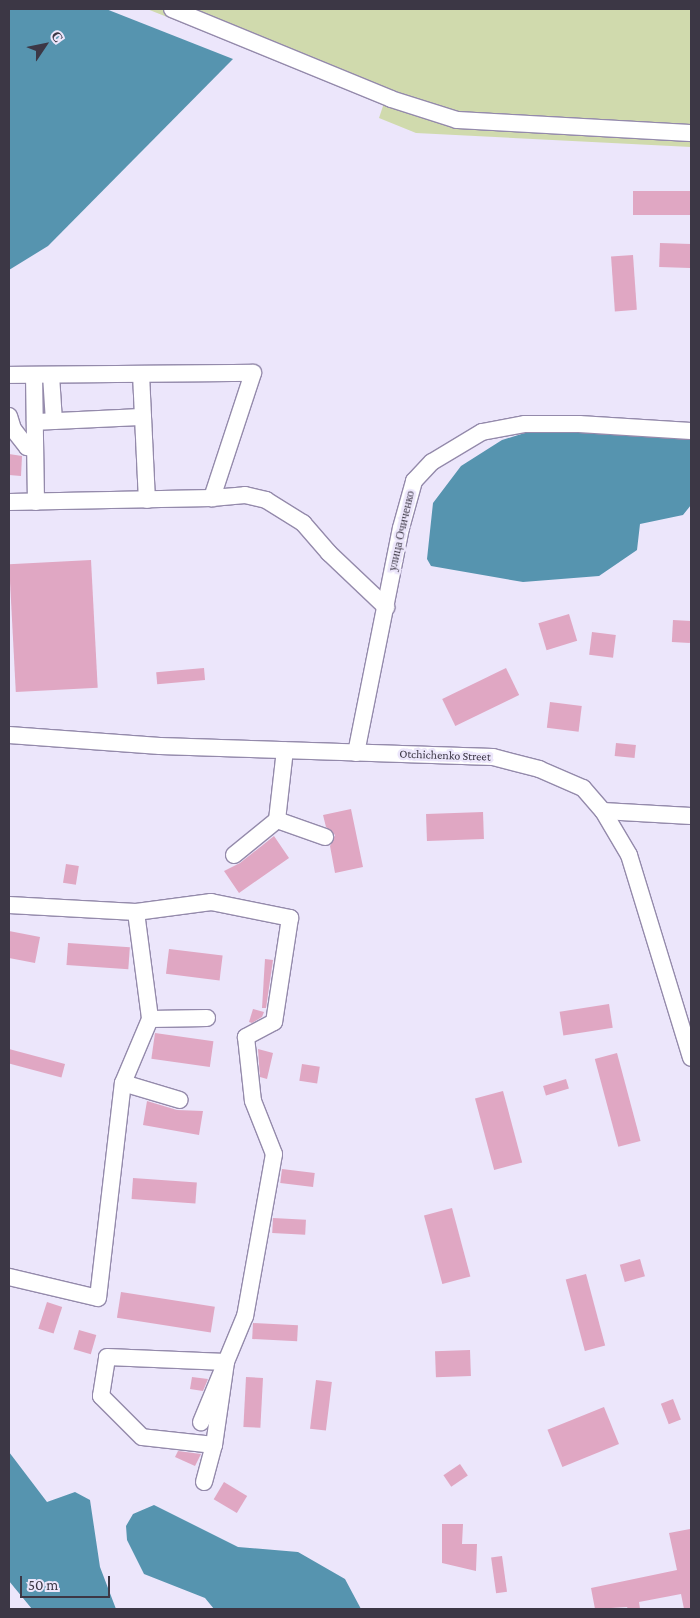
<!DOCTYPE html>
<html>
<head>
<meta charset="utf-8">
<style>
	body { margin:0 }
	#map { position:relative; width:700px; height:1618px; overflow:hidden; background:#ece6fb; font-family:"Crimson Pro",serif }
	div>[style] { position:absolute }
	.green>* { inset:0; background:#d0daad }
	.water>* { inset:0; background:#5694af }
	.building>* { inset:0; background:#e0a7c3; transform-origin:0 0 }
	.roads { filter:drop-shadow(1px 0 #948aab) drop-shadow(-1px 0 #948aab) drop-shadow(0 1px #948aab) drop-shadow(0 -1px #948aab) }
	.minor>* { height:16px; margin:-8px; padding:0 8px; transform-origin:8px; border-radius:8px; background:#fff }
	span { translate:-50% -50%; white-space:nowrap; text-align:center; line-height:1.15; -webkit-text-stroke:5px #ece6fb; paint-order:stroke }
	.street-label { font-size:12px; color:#3c3745 }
	.frame { position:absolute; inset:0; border:10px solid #3c3745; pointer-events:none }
	.north { position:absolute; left:20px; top:20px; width:50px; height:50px; -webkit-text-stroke:4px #ece6fb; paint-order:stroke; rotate:56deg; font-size:14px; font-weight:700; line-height:20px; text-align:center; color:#3c3745 }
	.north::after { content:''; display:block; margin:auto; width:18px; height:22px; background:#3c3745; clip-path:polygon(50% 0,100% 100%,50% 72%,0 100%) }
	.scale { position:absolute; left:20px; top:1576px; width:90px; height:22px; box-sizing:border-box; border:2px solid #3c3745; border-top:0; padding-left:6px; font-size:15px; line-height:18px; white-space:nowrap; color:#3c3745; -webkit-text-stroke:4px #ece6fb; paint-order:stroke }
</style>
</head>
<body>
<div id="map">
	<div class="green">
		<div style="clip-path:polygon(147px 9px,691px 9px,691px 147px,416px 133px,379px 118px,384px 103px)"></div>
	</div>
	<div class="water">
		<div style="clip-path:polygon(9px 9px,106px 9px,233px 59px,48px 246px,9px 270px)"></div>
		<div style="clip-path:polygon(531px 431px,691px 435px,691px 505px,683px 515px,640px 524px,637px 550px,599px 576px,523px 582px,431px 566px,427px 559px,433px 503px,461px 466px,502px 440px)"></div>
		<div style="clip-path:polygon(9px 1452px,47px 1502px,75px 1492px,90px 1500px,100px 1567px,116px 1609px,32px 1609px,9px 1581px)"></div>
		<div style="clip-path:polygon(154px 1505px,238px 1547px,298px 1552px,345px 1579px,361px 1609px,214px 1609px,205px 1598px,144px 1574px,127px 1540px,126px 1526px,133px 1514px)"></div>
	</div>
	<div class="building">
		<div style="left:691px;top:191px;width:24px;height:58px;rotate:90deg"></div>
		<div style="left:660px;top:243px;width:31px;height:24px;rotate:2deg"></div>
		<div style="left:633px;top:255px;width:55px;height:22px;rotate:86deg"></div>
		<div style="clip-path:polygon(9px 454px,22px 456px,21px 476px,9px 475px)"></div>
		<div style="left:91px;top:560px;width:128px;height:82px;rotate:87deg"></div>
		<div style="left:569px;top:614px;width:28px;height:32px;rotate:73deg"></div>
		<div style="left:673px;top:620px;width:18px;height:22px;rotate:3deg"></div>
		<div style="left:592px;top:632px;width:24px;height:23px;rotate:7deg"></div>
		<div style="left:204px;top:668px;width:12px;height:48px;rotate:85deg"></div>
		<div style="left:506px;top:668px;width:30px;height:71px;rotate:64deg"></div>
		<div style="left:550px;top:702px;width:32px;height:26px;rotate:7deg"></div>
		<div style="left:616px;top:743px;width:20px;height:13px;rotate:6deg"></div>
		<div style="clip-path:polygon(351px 809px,363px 867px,335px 873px,330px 846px,335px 835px,326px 827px,323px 815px)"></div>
		<div style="left:483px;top:812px;width:27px;height:57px;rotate:88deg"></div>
		<div style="clip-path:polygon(274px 836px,289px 858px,239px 893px,224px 871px,240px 863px)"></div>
		<div style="left:66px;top:864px;width:13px;height:19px;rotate:9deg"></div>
		<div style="clip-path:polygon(9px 931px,40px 937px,35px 963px,9px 958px)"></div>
		<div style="left:68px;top:943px;width:62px;height:22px;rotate:4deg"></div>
		<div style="left:169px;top:949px;width:54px;height:25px;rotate:7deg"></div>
		<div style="clip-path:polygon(265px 959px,273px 960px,266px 1008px,262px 1008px)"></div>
		<div style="left:609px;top:1004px;width:24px;height:50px;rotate:81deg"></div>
		<div style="clip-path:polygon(253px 1009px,264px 1012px,262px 1017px,252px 1023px,249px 1022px)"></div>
		<div style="left:155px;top:1033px;width:59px;height:26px;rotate:8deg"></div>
		<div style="left:9px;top:1049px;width:58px;height:14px;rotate:15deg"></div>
		<div style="clip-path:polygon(258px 1049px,273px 1053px,267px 1079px,260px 1077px)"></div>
		<div style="left:617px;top:1053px;width:91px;height:23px;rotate:75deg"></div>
		<div style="left:302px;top:1064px;width:18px;height:17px;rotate:9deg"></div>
		<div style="left:566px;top:1079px;width:10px;height:24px;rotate:73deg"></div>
		<div style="left:503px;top:1091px;width:74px;height:29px;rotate:75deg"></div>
		<div style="clip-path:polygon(147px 1101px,177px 1110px,203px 1111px,199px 1135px,143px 1125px)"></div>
		<div style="left:282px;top:1169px;width:33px;height:14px;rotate:7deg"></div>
		<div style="left:133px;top:1178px;width:64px;height:21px;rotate:4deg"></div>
		<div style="left:452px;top:1208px;width:71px;height:29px;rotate:75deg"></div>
		<div style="left:273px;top:1218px;width:33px;height:15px;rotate:3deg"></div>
		<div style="left:640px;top:1259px;width:18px;height:21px;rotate:74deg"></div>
		<div style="left:586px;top:1274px;width:74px;height:21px;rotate:75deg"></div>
		<div style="left:121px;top:1292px;width:95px;height:26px;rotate:9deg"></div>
		<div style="left:47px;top:1302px;width:16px;height:28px;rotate:18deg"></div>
		<div style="left:253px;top:1323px;width:45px;height:16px;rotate:3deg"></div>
		<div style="left:79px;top:1330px;width:18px;height:20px;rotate:16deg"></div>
		<div style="left:470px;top:1350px;width:26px;height:35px;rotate:88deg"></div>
		<div style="clip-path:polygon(192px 1377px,208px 1379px,203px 1391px,190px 1389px)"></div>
		<div style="left:246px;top:1377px;width:17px;height:50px;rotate:3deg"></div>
		<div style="left:316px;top:1380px;width:16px;height:49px;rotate:7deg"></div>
		<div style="left:673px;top:1399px;width:22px;height:13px;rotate:69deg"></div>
		<div style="left:604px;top:1407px;width:40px;height:61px;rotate:68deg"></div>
		<div style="clip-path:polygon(178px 1451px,201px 1454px,195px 1466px,175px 1457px)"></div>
		<div style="left:460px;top:1464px;width:14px;height:20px;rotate:56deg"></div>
		<div style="left:224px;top:1482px;width:27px;height:20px;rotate:31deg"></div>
		<div style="clip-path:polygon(442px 1524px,463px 1524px,462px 1544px,477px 1544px,476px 1571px,442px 1563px)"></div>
		<div style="clip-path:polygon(690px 1529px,691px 1609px,684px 1609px,681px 1594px,639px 1602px,640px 1609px,628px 1609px,627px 1607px,595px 1609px,591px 1588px,677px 1570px,669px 1533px)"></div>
		<div style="left:502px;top:1556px;width:36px;height:11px;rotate:82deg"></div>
	</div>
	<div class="roads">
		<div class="minor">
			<div style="left:172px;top:9px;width:237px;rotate:22.3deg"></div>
			<div style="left:391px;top:99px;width:69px;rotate:17.7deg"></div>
			<div style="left:457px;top:120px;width:234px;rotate:3.2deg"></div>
			<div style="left:141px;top:374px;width:126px;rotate:87.3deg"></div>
			<div style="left:9px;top:375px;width:244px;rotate:-0.5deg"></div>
			<div style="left:253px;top:373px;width:132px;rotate:108.2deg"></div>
			<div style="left:212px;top:498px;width:203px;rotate:178.9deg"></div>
			<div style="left:34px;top:375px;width:127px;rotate:89.1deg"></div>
			<div style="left:51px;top:375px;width:46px;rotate:86.3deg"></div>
			<div style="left:9px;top:416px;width:14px;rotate:73deg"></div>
			<div style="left:13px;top:429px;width:23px;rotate:52deg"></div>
			<div style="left:27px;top:447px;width:8px;rotate:7deg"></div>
			<div style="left:35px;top:422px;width:108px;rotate:-2.7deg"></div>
			<div style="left:212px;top:498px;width:33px;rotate:-5deg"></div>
			<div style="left:245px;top:495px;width:22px;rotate:13deg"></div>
			<div style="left:266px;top:500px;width:44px;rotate:31.9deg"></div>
			<div style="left:303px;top:523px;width:40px;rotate:49deg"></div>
			<div style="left:329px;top:553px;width:79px;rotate:43.5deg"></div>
			<div style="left:9px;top:735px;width:151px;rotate:4.2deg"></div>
			<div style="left:160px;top:746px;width:333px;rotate:1.9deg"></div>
			<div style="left:493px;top:757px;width:48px;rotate:14.6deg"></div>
			<div style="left:539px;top:769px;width:48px;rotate:23.4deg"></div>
			<div style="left:583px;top:788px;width:30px;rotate:49deg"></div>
			<div style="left:603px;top:811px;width:51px;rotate:59.4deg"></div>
			<div style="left:629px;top:855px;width:212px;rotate:73deg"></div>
			<div style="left:356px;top:753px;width:229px;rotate:-78.7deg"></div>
			<div style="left:401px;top:528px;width:49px;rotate:-74.5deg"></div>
			<div style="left:414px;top:481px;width:26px;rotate:-47deg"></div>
			<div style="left:432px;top:462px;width:58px;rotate:-31deg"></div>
			<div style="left:482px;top:432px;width:44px;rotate:-10.5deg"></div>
			<div style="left:525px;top:424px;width:54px"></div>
			<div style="left:579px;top:424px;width:112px;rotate:3.6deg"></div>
			<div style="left:603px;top:811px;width:88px;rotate:3.3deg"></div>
			<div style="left:277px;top:820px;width:51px;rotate:19.5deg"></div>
			<div style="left:234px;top:855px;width:55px;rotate:-39.1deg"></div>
			<div style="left:277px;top:820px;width:70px;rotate:-83.5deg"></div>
			<div style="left:9px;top:905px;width:127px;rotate:3.2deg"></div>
			<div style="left:136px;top:912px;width:76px;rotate:-7.6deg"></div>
			<div style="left:211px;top:902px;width:81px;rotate:11.4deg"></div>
			<div style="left:290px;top:918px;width:105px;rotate:98.7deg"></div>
			<div style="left:274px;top:1022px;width:32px;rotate:152deg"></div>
			<div style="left:246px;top:1037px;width:64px;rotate:83.8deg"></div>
			<div style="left:253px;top:1101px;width:57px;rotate:68.4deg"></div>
			<div style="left:274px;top:1154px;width:165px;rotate:100.1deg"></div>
			<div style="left:245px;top:1316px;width:115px;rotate:112.5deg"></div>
			<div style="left:136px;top:912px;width:108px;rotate:82.5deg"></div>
			<div style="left:150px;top:1019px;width:57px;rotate:-1deg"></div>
			<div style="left:150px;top:1019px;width:69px;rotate:112.9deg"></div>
			<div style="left:123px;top:1083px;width:59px;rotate:16.6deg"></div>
			<div style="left:9px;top:1277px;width:91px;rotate:13.3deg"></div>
			<div style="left:98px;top:1298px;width:216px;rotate:-83.4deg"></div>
			<div style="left:107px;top:1357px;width:119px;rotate:2.4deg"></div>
			<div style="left:226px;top:1362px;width:84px;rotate:98.2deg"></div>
			<div style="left:214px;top:1445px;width:72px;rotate:-173.7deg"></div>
			<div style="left:142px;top:1437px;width:58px;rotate:-135deg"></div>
			<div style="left:101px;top:1396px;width:39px;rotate:-81deg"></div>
			<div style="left:204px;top:1482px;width:38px;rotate:-75deg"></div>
		</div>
	</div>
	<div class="street-label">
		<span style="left:402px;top:531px;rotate:-77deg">улица Очиченко</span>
		<span style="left:445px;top:756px;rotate:2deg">Otchichenko Street</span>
	</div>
	<div class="frame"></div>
	<div class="north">С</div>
	<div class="scale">50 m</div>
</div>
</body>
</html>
